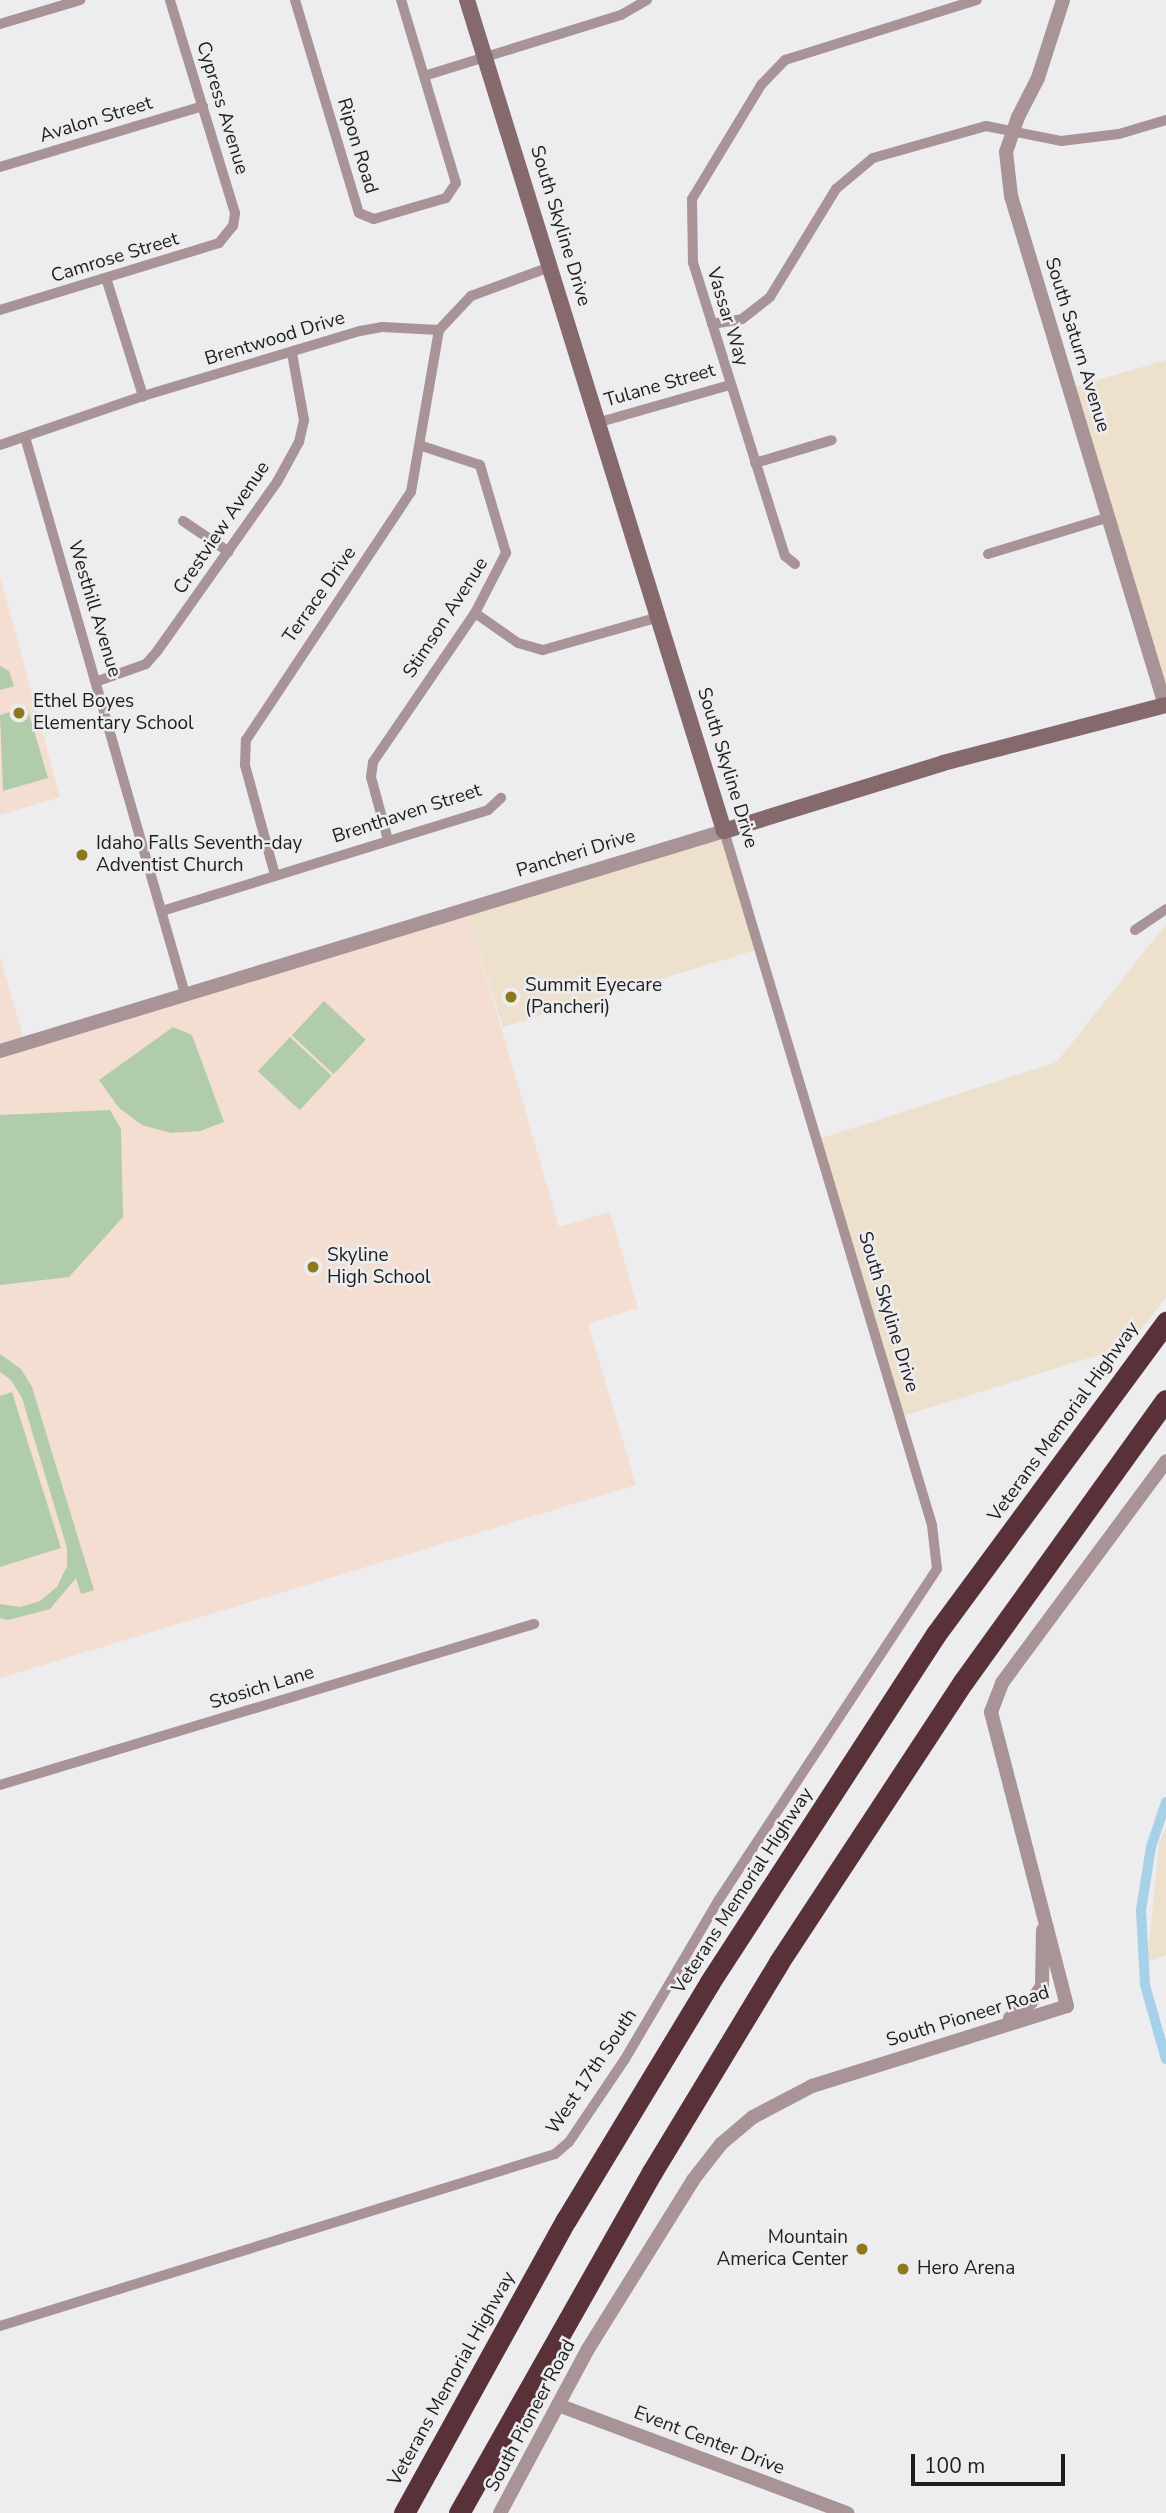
<!DOCTYPE html>
<html>
<head>
<meta charset="utf-8">
<style>
	body { margin:0 }
	#map { position:relative; width:1166px; height:2513px; overflow:hidden; background:#edecef; font-family:"Nunito Sans",sans-serif }
	div>[style] { position:absolute }
	.commercial>* { inset:0; background:#ede1cd; transform-origin:0 0 }
	.education>* { inset:0; background:#f4ded1 }
	.green>* { inset:0; background:#b0ccab; transform-origin:0 0 }
	.canal>* { height:10px; margin:-5px; padding:0 5px; transform-origin:5px; border-radius:5px; background:#a7d1e9 }
	.minor>* { height:10px; margin:-5px; padding:0 5px; transform-origin:5px; border-radius:5px; background:#a89396 }
	.tertiary>* { height:14px; margin:-7px; padding:0 7px; transform-origin:7px; border-radius:7px; background:#a89396 }
	.secondary>* { height:16px; margin:-8px; padding:0 8px; transform-origin:8px; border-radius:8px; background:#86696d }
	.motorway>* { height:21px; margin:-10.5px; padding:0 10.5px; transform-origin:10.5px; border-radius:10.5px; background:#583238 }
	.dots>* { width:19px; height:19px; translate:-50% -50%; box-sizing:border-box; border:4px solid #edecef; border-radius:50% }
	span { translate:-50% -50%; white-space:nowrap; text-align:center; line-height:1.15; -webkit-text-stroke:5px #edecef; paint-order:stroke }
	.street-label { font-size:19px; color:#1e1e1f }
	.poi-label { font-size:19px; color:#1e1e1f }
	.left { translate:0 -50%; text-align:left }
	.right { translate:-100% -50%; text-align:right }
	.scale { position:absolute; left:911px; top:2454px; width:154px; height:32px; box-sizing:border-box; border:4px solid #1e1e1f; border-top:0; padding-left:9px; font-size:21px; line-height:24px; white-space:nowrap; color:#1e1e1f; -webkit-text-stroke:5px #edecef; paint-order:stroke }
</style>
</head>
<body>
<div id="map">
	<div class="commercial">
		<div style="clip-path:polygon(1166px 360px,1166px 709px,1070px 388px)"></div>
		<div style="left:724px;top:831px;width:123px;height:269px;rotate:73deg"></div>
		<div style="clip-path:polygon(1166px 924px,1166px 1297px,1128px 1346px,903px 1416px,819px 1139px,1057px 1062px)"></div>
		<div style="clip-path:polygon(1166px 1826px,1166px 1955px,1147px 1962px,1159px 1843px)"></div>
	</div>
	<div class="education">
		<div style="clip-path:polygon(0 576px,60px 797px,0 815px)"></div>
		<div style="clip-path:polygon(467px 910px,559px 1227px,610px 1212px,638px 1308px,588px 1324px,636px 1485px,0 1678px,0 957px,25px 1043px)"></div>
	</div>
	<div class="green">
		<div style="clip-path:polygon(0 666px,9px 671px,14px 686px,0 690px)"></div>
		<div style="clip-path:polygon(27px 707px,48px 778px,3px 791px,0 715px)"></div>
		<div style="left:324px;top:1001px;width:57px;height:47px;rotate:43deg"></div>
		<div style="clip-path:polygon(173px 1027px,192px 1035px,224px 1122px,200px 1131px,171px 1133px,142px 1125px,119px 1108px,99px 1080px)"></div>
		<div style="left:290px;top:1037px;width:57px;height:47px;rotate:43deg"></div>
		<div style="clip-path:polygon(110px 1110px,121px 1129px,123px 1217px,69px 1277px,0 1285px,0 1115px)"></div>
		<div style="clip-path:polygon(0 1354px,21px 1369px,32px 1387px,94px 1590px,81px 1594px,76px 1578px,50px 1609px,8px 1620px,0 1618px,0 1604px,20px 1607px,40px 1601px,57px 1587px,67px 1566px,67px 1548px,22px 1398px,11px 1380px,0 1372px)"></div>
		<div style="clip-path:polygon(12px 1392px,61px 1548px,0 1567px,0 1396px)"></div>
	</div>
	<div class="canal">
		<div style="left:1166px;top:1802px;width:47px;rotate:108.4deg"></div>
		<div style="left:1151px;top:1847px;width:64px;rotate:99deg"></div>
		<div style="left:1141px;top:1910px;width:75px;rotate:86.9deg"></div>
		<div style="left:1145px;top:1985px;width:77px;rotate:74.2deg"></div>
	</div>
	<div class="minor">
		<div style="left:295px;top:0;width:222px;rotate:73.3deg"></div>
		<div style="left:359px;top:213px;width:16px;rotate:22deg"></div>
		<div style="left:374px;top:219px;width:75px;rotate:-16.3deg"></div>
		<div style="left:446px;top:198px;width:18px;rotate:-56deg"></div>
		<div style="left:456px;top:183px;width:191px;rotate:-106.7deg"></div>
		<div style="left:0;top:24px;width:84px;rotate:-16.7deg"></div>
		<div style="left:424px;top:76px;width:206px;rotate:-17.2deg"></div>
		<div style="left:621px;top:15px;width:30px;rotate:-30deg"></div>
		<div style="left:0;top:167px;width:212px;rotate:-16.7deg"></div>
		<div style="left:107px;top:281px;width:121px;rotate:72.6deg"></div>
		<div style="left:0;top:310px;width:229px;rotate:-17deg"></div>
		<div style="left:219px;top:243px;width:22px;rotate:-51deg"></div>
		<div style="left:233px;top:226px;width:13px;rotate:-81deg"></div>
		<div style="left:235px;top:213px;width:223px;rotate:-107deg"></div>
		<div style="left:712px;top:324px;width:30px;rotate:-9deg"></div>
		<div style="left:742px;top:319px;width:36px;rotate:-38deg"></div>
		<div style="left:770px;top:297px;width:127px;rotate:-58.6deg"></div>
		<div style="left:836px;top:189px;width:48px;rotate:-40deg"></div>
		<div style="left:873px;top:158px;width:117px;rotate:-15.8deg"></div>
		<div style="left:986px;top:126px;width:76px;rotate:11.3deg"></div>
		<div style="left:1061px;top:141px;width:58px;rotate:-6.9deg"></div>
		<div style="left:1119px;top:134px;width:49px;rotate:-16.6deg"></div>
		<div style="left:600px;top:422px;width:135px;rotate:-15.9deg"></div>
		<div style="left:25px;top:437px;width:580px;rotate:73.97deg"></div>
		<div style="left:0;top:445px;width:151px;rotate:-18.9deg"></div>
		<div style="left:143px;top:396px;width:227px;rotate:-16.7deg"></div>
		<div style="left:360px;top:331px;width:22px;rotate:-10deg"></div>
		<div style="left:382px;top:327px;width:57px;rotate:3deg"></div>
		<div style="left:439px;top:330px;width:47px;rotate:-46.7deg"></div>
		<div style="left:471px;top:296px;width:84px;rotate:-20.2deg"></div>
		<div style="left:755px;top:463px;width:80px;rotate:-16.6deg"></div>
		<div style="left:183px;top:521px;width:55px;rotate:34deg"></div>
		<div style="left:988px;top:554px;width:127px;rotate:-16.9deg"></div>
		<div style="left:795px;top:564px;width:13px;rotate:-141deg"></div>
		<div style="left:785px;top:556px;width:307px;rotate:-107.4deg"></div>
		<div style="left:693px;top:263px;width:64px;rotate:-90.9deg"></div>
		<div style="left:692px;top:199px;width:133px;rotate:-58.8deg"></div>
		<div style="left:761px;top:85px;width:35px;rotate:-46deg"></div>
		<div style="left:785px;top:60px;width:201px;rotate:-17.4deg"></div>
		<div style="left:475px;top:613px;width:52px;rotate:34.9deg"></div>
		<div style="left:518px;top:643px;width:26px;rotate:16deg"></div>
		<div style="left:543px;top:650px;width:121px;rotate:-15.9deg"></div>
		<div style="left:98px;top:681px;width:51px;rotate:-19.5deg"></div>
		<div style="left:146px;top:664px;width:18px;rotate:-49deg"></div>
		<div style="left:158px;top:650px;width:206px;rotate:-54.7deg"></div>
		<div style="left:277px;top:482px;width:46px;rotate:-61.2deg"></div>
		<div style="left:299px;top:442px;width:23px;rotate:-77deg"></div>
		<div style="left:304px;top:420px;width:68px;rotate:-100.2deg"></div>
		<div style="left:388px;top:840px;width:65px;rotate:-105.1deg"></div>
		<div style="left:371px;top:777px;width:15px;rotate:-82deg"></div>
		<div style="left:373px;top:762px;width:181px;rotate:-55.6deg"></div>
		<div style="left:475px;top:613px;width:68px;rotate:-62.7deg"></div>
		<div style="left:506px;top:553px;width:92px;rotate:-106.5deg"></div>
		<div style="left:480px;top:465px;width:61px;rotate:-161.9deg"></div>
		<div style="left:275px;top:875px;width:114px;rotate:-105.3deg"></div>
		<div style="left:245px;top:765px;width:25px;rotate:-88deg"></div>
		<div style="left:246px;top:740px;width:298px;rotate:-56.4deg"></div>
		<div style="left:411px;top:492px;width:164px;rotate:-80.2deg"></div>
		<div style="left:162px;top:911px;width:341px;rotate:-17.2deg"></div>
		<div style="left:488px;top:810px;width:18px;rotate:-43deg"></div>
		<div style="left:1135px;top:930px;width:37px;rotate:-34deg"></div>
		<div style="left:0;top:1785px;width:558px;rotate:-16.78deg"></div>
		<div style="left:0;top:2326px;width:581px;rotate:-17.22deg"></div>
		<div style="left:555px;top:2154px;width:18px;rotate:-41deg"></div>
		<div style="left:569px;top:2142px;width:100px;rotate:-56deg"></div>
		<div style="left:625px;top:2059px;width:183px;rotate:-59.5deg"></div>
		<div style="left:718px;top:1901px;width:398px;rotate:-56.6deg"></div>
		<div style="left:937px;top:1569px;width:44px;rotate:-96.5deg"></div>
		<div style="left:932px;top:1525px;width:724px;rotate:-106.68deg"></div>
	</div>
	<div class="tertiary">
		<div style="left:1063px;top:0;width:82px;rotate:107.8deg"></div>
		<div style="left:1038px;top:78px;width:44px;rotate:117.1deg"></div>
		<div style="left:1018px;top:117px;width:37px;rotate:109deg"></div>
		<div style="left:1006px;top:152px;width:44px;rotate:83.5deg"></div>
		<div style="left:1011px;top:196px;width:532px;rotate:73.17deg"></div>
		<div style="left:0;top:1051px;width:757px;rotate:-16.9deg"></div>
		<div style="left:1010px;top:2018px;width:26px;rotate:-37deg"></div>
		<div style="left:1031px;top:2002px;width:19px;rotate:-55deg"></div>
		<div style="left:1042px;top:1986px;width:56px;rotate:-89deg"></div>
		<div style="left:558px;top:2405px;width:309px;rotate:20.5deg"></div>
		<div style="left:500px;top:2513px;width:186px;rotate:-61.8deg"></div>
		<div style="left:588px;top:2349px;width:199px;rotate:-58.1deg"></div>
		<div style="left:693px;top:2180px;width:46px;rotate:-52.1deg"></div>
		<div style="left:721px;top:2144px;width:42px;rotate:-40.2deg"></div>
		<div style="left:753px;top:2117px;width:67px;rotate:-27.7deg"></div>
		<div style="left:812px;top:2086px;width:267px;rotate:-17.4deg"></div>
		<div style="left:1067px;top:2006px;width:304px;rotate:-104.5deg"></div>
		<div style="left:991px;top:1712px;width:31px;rotate:-69deg"></div>
		<div style="left:1002px;top:1683px;width:276px;rotate:-53.5deg"></div>
	</div>
	<div class="secondary">
		<div style="left:467px;top:0;width:870px;rotate:72.81deg"></div>
		<div style="left:724px;top:831px;width:229px;rotate:-17.2deg"></div>
		<div style="left:943px;top:763px;width:230px;rotate:-14.6deg"></div>
	</div>
	<div class="motorway">
		<div style="left:404px;top:2513px;width:335px;rotate:-61.1deg"></div>
		<div style="left:566px;top:2220px;width:278px;rotate:-58.8deg"></div>
		<div style="left:710px;top:1982px;width:415px;rotate:-57deg"></div>
		<div style="left:936px;top:1634px;width:388px;rotate:-53.6deg"></div>
		<div style="left:459px;top:2513px;width:392px;rotate:-60.5deg"></div>
		<div style="left:652px;top:2172px;width:245px;rotate:-58.8deg"></div>
		<div style="left:779px;top:1962px;width:335px;rotate:-56.7deg"></div>
		<div style="left:963px;top:1682px;width:347px;rotate:-54.3deg"></div>
	</div>
	<div class="dots">
		<div style="left:19px;top:713px;background:#8c791e"></div>
		<div style="left:82px;top:855px;background:#8c791e"></div>
		<div style="left:511px;top:997px;background:#8c791e"></div>
		<div style="left:313px;top:1267px;background:#8c791e"></div>
		<div style="left:862px;top:2249px;background:#8c791e"></div>
		<div style="left:903px;top:2269px;background:#8c791e"></div>
	</div>
	<div class="street-label">
		<span style="left:222px;top:108px;rotate:73deg">Cypress Avenue</span>
		<span style="left:96px;top:120px;rotate:-17deg">Avalon Street</span>
		<span style="left:357px;top:146px;rotate:73deg">Ripon Road</span>
		<span style="left:560px;top:226px;rotate:73deg">South Skyline Drive</span>
		<span style="left:115px;top:258px;rotate:-17deg">Camrose Street</span>
		<span style="left:727px;top:317px;rotate:73deg">Vassar Way</span>
		<span style="left:275px;top:339px;rotate:-17deg">Brentwood Drive</span>
		<span style="left:1077px;top:345px;rotate:73deg">South Saturn Avenue</span>
		<span style="left:660px;top:386px;rotate:-16deg">Tulane Street</span>
		<span style="left:222px;top:528px;rotate:-56deg">Crestview Avenue</span>
		<span style="left:320px;top:595px;rotate:-55deg">Terrace Drive</span>
		<span style="left:94px;top:609px;rotate:73deg">Westhill Avenue</span>
		<span style="left:446px;top:618px;rotate:-57deg">Stimson Avenue</span>
		<span style="left:727px;top:768px;rotate:73deg">South Skyline Drive</span>
		<span style="left:407px;top:814px;rotate:-18deg">Brenthaven Street</span>
		<span style="left:576px;top:854px;rotate:-17deg">Pancheri Drive</span>
		<span style="left:888px;top:1312px;rotate:73deg">South Skyline Drive</span>
		<span style="left:1064px;top:1422px;rotate:-54deg">Veterans Memorial Highway</span>
		<span style="left:262px;top:1688px;rotate:-17deg">Stosich Lane</span>
		<span style="left:743px;top:1891px;rotate:-57deg">Veterans Memorial Highway</span>
		<span style="left:968px;top:2017px;rotate:-17deg">South Pioneer Road</span>
		<span style="left:592px;top:2072px;rotate:-56deg">West 17th South</span>
		<span style="left:452px;top:2379px;rotate:-61deg">Veterans Memorial Highway</span>
		<span style="left:531px;top:2416px;rotate:-62deg">South Pioneer Road</span>
		<span style="left:709px;top:2441px;rotate:21deg">Event Center Drive</span>
	</div>
	<div class="poi-label">
		<span class="left" style="left:33px;top:713px">Ethel Boyes<br>Elementary School</span>
		<span class="left" style="left:96px;top:855px">Idaho Falls Seventh-day<br>Adventist Church</span>
		<span class="left" style="left:525px;top:997px">Summit Eyecare<br>(Pancheri)</span>
		<span class="left" style="left:327px;top:1267px">Skyline<br>High School</span>
		<span class="right" style="left:848px;top:2249px">Mountain<br>America Center</span>
		<span class="left" style="left:917px;top:2269px">Hero Arena</span>
	</div>
	<div class="scale">100 m</div>
</div>
</body>
</html>
